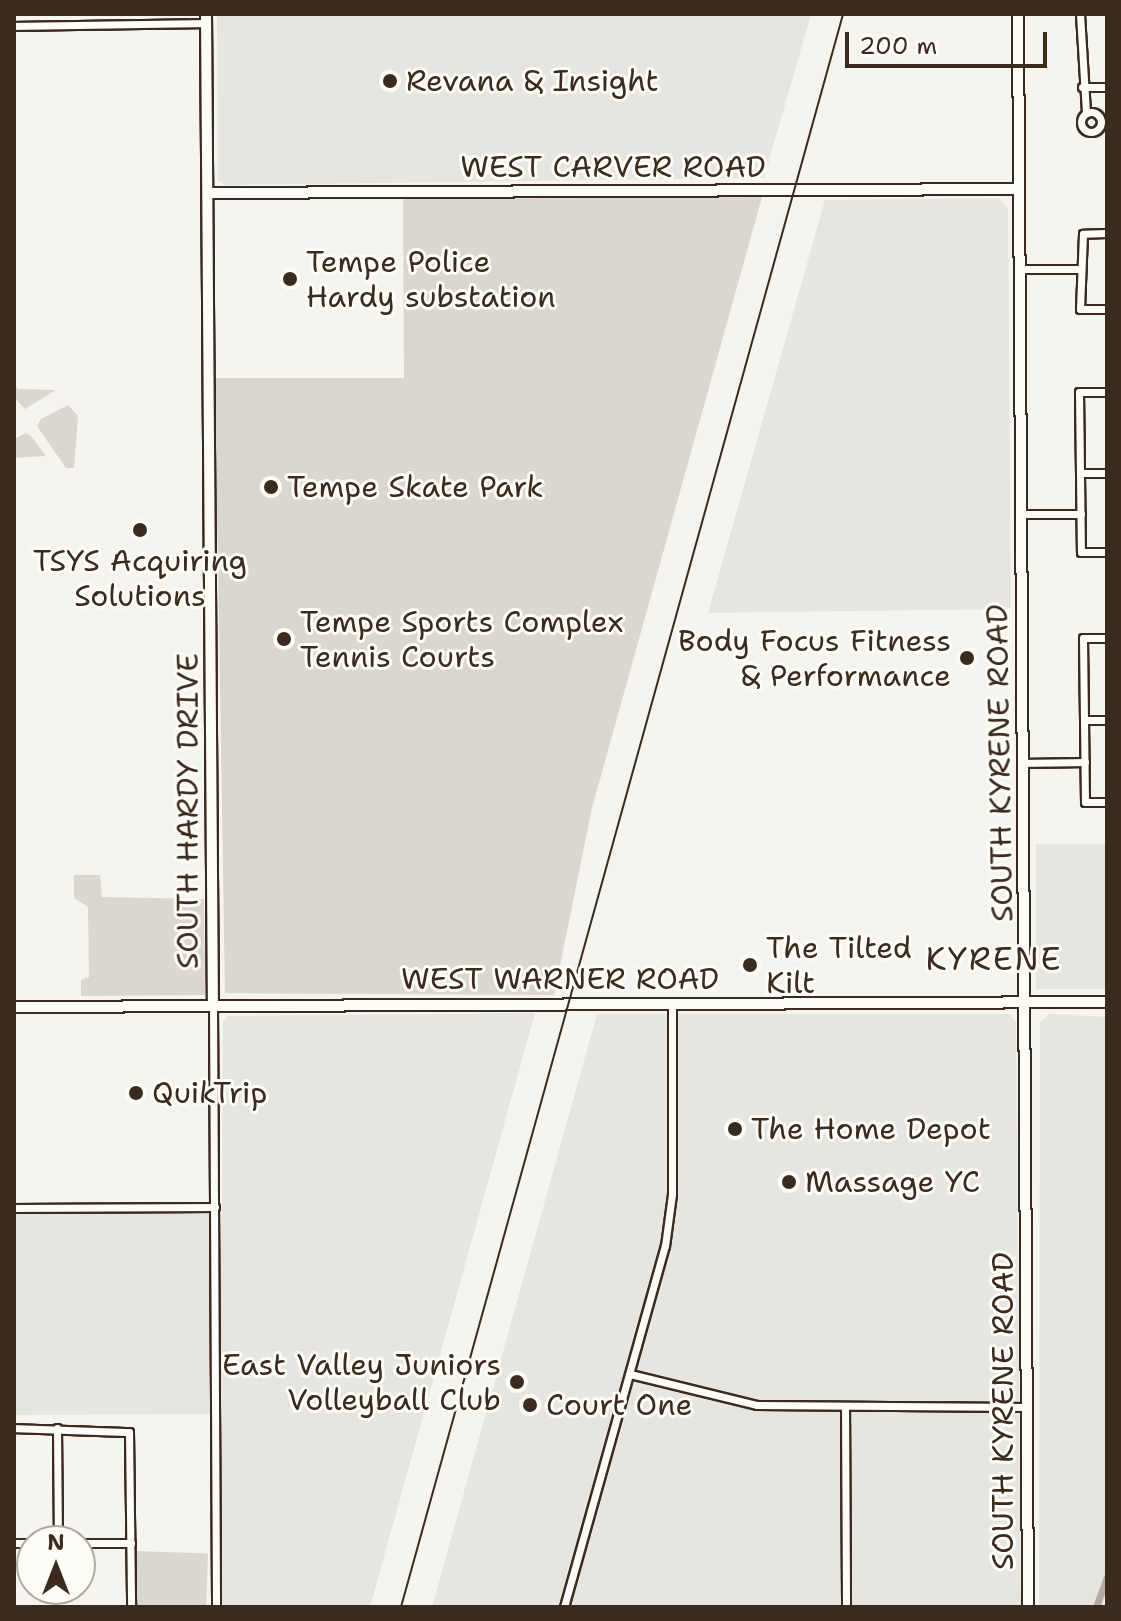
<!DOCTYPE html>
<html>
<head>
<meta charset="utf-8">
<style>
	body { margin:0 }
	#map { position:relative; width:1121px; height:1621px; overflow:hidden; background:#f5f4ee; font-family:"Shantell Sans",sans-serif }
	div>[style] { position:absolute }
	.built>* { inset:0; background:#e7e5df; transform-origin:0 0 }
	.green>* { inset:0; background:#dad6d0; transform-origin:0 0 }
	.canal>* { height:7px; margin:-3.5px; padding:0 3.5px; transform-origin:3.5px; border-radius:3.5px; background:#b4aca4 }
	.roads { filter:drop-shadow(2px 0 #3b2a1e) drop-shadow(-2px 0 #3b2a1e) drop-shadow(0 2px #3b2a1e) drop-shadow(0 -2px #3b2a1e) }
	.street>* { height:7px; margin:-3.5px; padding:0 3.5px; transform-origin:3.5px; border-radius:3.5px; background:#fdfcf7 }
	.street>.ring { margin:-3.5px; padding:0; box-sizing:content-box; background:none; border:7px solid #fdfcf7; border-radius:50% }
	.secondary>* { height:10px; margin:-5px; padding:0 5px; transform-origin:5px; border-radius:5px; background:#fdfcf7 }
	.rail>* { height:2px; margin:-1px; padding:0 1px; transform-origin:1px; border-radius:1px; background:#3b2a1e }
	.dots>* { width:22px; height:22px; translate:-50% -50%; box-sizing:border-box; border:4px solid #fdfcf7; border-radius:50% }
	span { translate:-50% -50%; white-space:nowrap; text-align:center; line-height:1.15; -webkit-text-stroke:6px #fdfcf7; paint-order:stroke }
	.poi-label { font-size:30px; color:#3b2a1e }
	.left { translate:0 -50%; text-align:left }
	.right { translate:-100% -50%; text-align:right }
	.street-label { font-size:30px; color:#3b2a1e }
	.neighbourhood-label { font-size:32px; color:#3b2a1e; letter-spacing:2px }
	.frame { position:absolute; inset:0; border:16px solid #3b2a1e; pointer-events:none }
	.north { position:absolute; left:16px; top:1525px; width:80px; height:80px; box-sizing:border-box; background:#fdfcf7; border:2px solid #afa8a0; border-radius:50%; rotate:0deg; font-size:22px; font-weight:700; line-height:32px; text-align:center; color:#3b2a1e }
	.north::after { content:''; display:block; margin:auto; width:28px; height:36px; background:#3b2a1e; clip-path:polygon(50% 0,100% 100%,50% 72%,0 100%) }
	.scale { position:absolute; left:845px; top:32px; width:202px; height:36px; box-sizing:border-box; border:4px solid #3b2a1e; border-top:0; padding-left:10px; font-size:24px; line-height:28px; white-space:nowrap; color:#3b2a1e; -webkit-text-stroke:6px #fdfcf7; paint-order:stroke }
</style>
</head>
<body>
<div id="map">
	<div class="built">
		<div style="clip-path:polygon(217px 14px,811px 14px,764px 178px,226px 185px,218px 181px)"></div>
		<div style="clip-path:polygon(999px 198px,1008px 208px,1011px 609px,708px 613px,825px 200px)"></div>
		<div style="left:1107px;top:844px;width:145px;height:71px;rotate:90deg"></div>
		<div style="clip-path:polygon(535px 1013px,370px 1607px,222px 1607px,220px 1414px,14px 1415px,14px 1214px,222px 1214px,223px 1022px,228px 1016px)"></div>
		<div style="clip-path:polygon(597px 1014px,1010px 1014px,1016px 1022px,1021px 1607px,432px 1607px)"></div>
		<div style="clip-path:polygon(1049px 1014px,1107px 1017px,1107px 1592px,1102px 1607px,1039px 1607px,1040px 1022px)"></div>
	</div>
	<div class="green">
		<div style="clip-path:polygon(762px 197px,592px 808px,554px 995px,225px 993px,215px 378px,404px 378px,403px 199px)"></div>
		<div style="clip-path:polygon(14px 371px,17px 389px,56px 390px,25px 409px,14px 397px)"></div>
		<div style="clip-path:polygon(68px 405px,78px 416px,74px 468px,66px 468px,37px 426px,41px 419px)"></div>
		<div style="clip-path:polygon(26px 433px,31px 436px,46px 456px,14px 458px,14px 439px)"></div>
		<div style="clip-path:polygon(74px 875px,100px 875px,102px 897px,204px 899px,205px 995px,81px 996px,81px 980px,89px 977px,88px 907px,74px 898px)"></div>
		<div style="left:135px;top:1551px;width:73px;height:56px;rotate:2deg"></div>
	</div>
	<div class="canal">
		<div style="left:1096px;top:1607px;width:32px;rotate:-70deg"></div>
	</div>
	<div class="roads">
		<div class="street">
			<div style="left:1080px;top:14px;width:99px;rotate:86.5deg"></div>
			<div style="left:14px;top:26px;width:192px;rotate:-0.9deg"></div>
			<div style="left:1082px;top:87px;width:25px"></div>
			<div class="ring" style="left:1081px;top:112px;width:13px;height:13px"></div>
			<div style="left:1107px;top:233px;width:24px;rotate:178deg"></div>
			<div style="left:1083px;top:234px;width:75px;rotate:92.3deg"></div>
			<div style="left:1080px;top:309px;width:27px"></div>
			<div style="left:1019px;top:269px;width:61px"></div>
			<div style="left:1107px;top:392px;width:28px;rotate:180deg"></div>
			<div style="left:1079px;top:392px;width:160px;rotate:89.3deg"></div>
			<div style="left:1081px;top:552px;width:26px"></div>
			<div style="left:1081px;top:473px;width:26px"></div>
			<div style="left:1021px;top:514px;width:60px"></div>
			<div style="left:1107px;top:638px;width:24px;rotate:180deg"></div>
			<div style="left:1083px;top:638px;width:164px;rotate:89.3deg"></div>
			<div style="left:1085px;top:802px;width:22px"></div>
			<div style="left:1084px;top:720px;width:23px"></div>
			<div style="left:1023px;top:763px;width:62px;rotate:-0.9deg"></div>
			<div style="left:213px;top:1006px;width:601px;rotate:89.71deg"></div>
			<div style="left:14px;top:1208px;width:201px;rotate:-0.3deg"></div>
			<div style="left:630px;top:1374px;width:131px;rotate:13.7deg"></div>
			<div style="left:757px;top:1405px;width:269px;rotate:0.4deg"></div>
			<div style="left:845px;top:1406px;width:201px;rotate:89.7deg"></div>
			<div style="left:14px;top:1428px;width:115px;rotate:2deg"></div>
			<div style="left:129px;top:1432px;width:175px;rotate:89.3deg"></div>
			<div style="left:57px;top:1428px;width:113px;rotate:89.5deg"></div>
			<div style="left:14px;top:1543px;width:18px"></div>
			<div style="left:80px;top:1543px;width:51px"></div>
			<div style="left:564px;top:1607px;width:375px;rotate:-74.4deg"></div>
			<div style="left:665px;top:1246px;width:52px;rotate:-82.3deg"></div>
			<div style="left:672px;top:1194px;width:192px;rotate:-90deg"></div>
		</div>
		<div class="secondary">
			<div style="left:206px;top:14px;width:992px;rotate:89.6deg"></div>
			<div style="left:1018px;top:14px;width:1593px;rotate:89.64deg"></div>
			<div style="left:208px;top:193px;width:811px;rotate:-0.28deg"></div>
			<div style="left:14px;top:1007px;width:1093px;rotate:-0.26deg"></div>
		</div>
	</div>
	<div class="rail">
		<div style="left:401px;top:1607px;width:1653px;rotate:-74.49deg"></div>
	</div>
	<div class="dots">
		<div style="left:390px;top:81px;background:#3b2a1e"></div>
		<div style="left:290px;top:279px;background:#3b2a1e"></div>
		<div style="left:271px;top:487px;background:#3b2a1e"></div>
		<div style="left:140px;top:530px;background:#3b2a1e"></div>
		<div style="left:284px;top:639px;background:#3b2a1e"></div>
		<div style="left:967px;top:658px;background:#3b2a1e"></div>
		<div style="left:750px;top:965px;background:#3b2a1e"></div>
		<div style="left:136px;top:1093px;background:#3b2a1e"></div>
		<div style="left:735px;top:1129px;background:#3b2a1e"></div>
		<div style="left:789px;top:1182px;background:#3b2a1e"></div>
		<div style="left:517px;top:1382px;background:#3b2a1e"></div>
		<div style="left:530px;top:1405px;background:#3b2a1e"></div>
	</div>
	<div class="poi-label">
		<span class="left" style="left:406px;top:81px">Revana &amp; Insight</span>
		<span class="left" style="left:306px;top:279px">Tempe Police<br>Hardy substation</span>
		<span class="left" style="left:287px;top:487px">Tempe Skate Park</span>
		<span style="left:140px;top:578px">TSYS Acquiring<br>Solutions</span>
		<span class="left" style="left:300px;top:639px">Tempe Sports Complex<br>Tennis Courts</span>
		<span class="right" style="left:951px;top:658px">Body Focus Fitness<br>&amp; Performance</span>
		<span class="left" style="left:766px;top:965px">The Tilted<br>Kilt</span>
		<span class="left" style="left:152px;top:1093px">QuikTrip</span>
		<span class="left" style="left:751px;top:1129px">The Home Depot</span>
		<span class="left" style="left:805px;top:1182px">Massage YC</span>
		<span class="right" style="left:501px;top:1382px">East Valley Juniors<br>Volleyball Club</span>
		<span class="left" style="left:546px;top:1405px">Court One</span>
	</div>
	<div class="street-label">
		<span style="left:613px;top:167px">WEST CARVER ROAD</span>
		<span style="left:1000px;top:763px;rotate:-91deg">SOUTH KYRENE ROAD</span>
		<span style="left:188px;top:811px;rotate:-90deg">SOUTH HARDY DRIVE</span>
		<span style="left:560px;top:979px">WEST WARNER ROAD</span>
		<span style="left:1003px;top:1411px;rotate:-90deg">SOUTH KYRENE ROAD</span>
	</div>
	<div class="neighbourhood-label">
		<span style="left:994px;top:959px">KYRENE</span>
	</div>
	<div class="frame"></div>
	<div class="north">N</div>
	<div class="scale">200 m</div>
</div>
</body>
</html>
